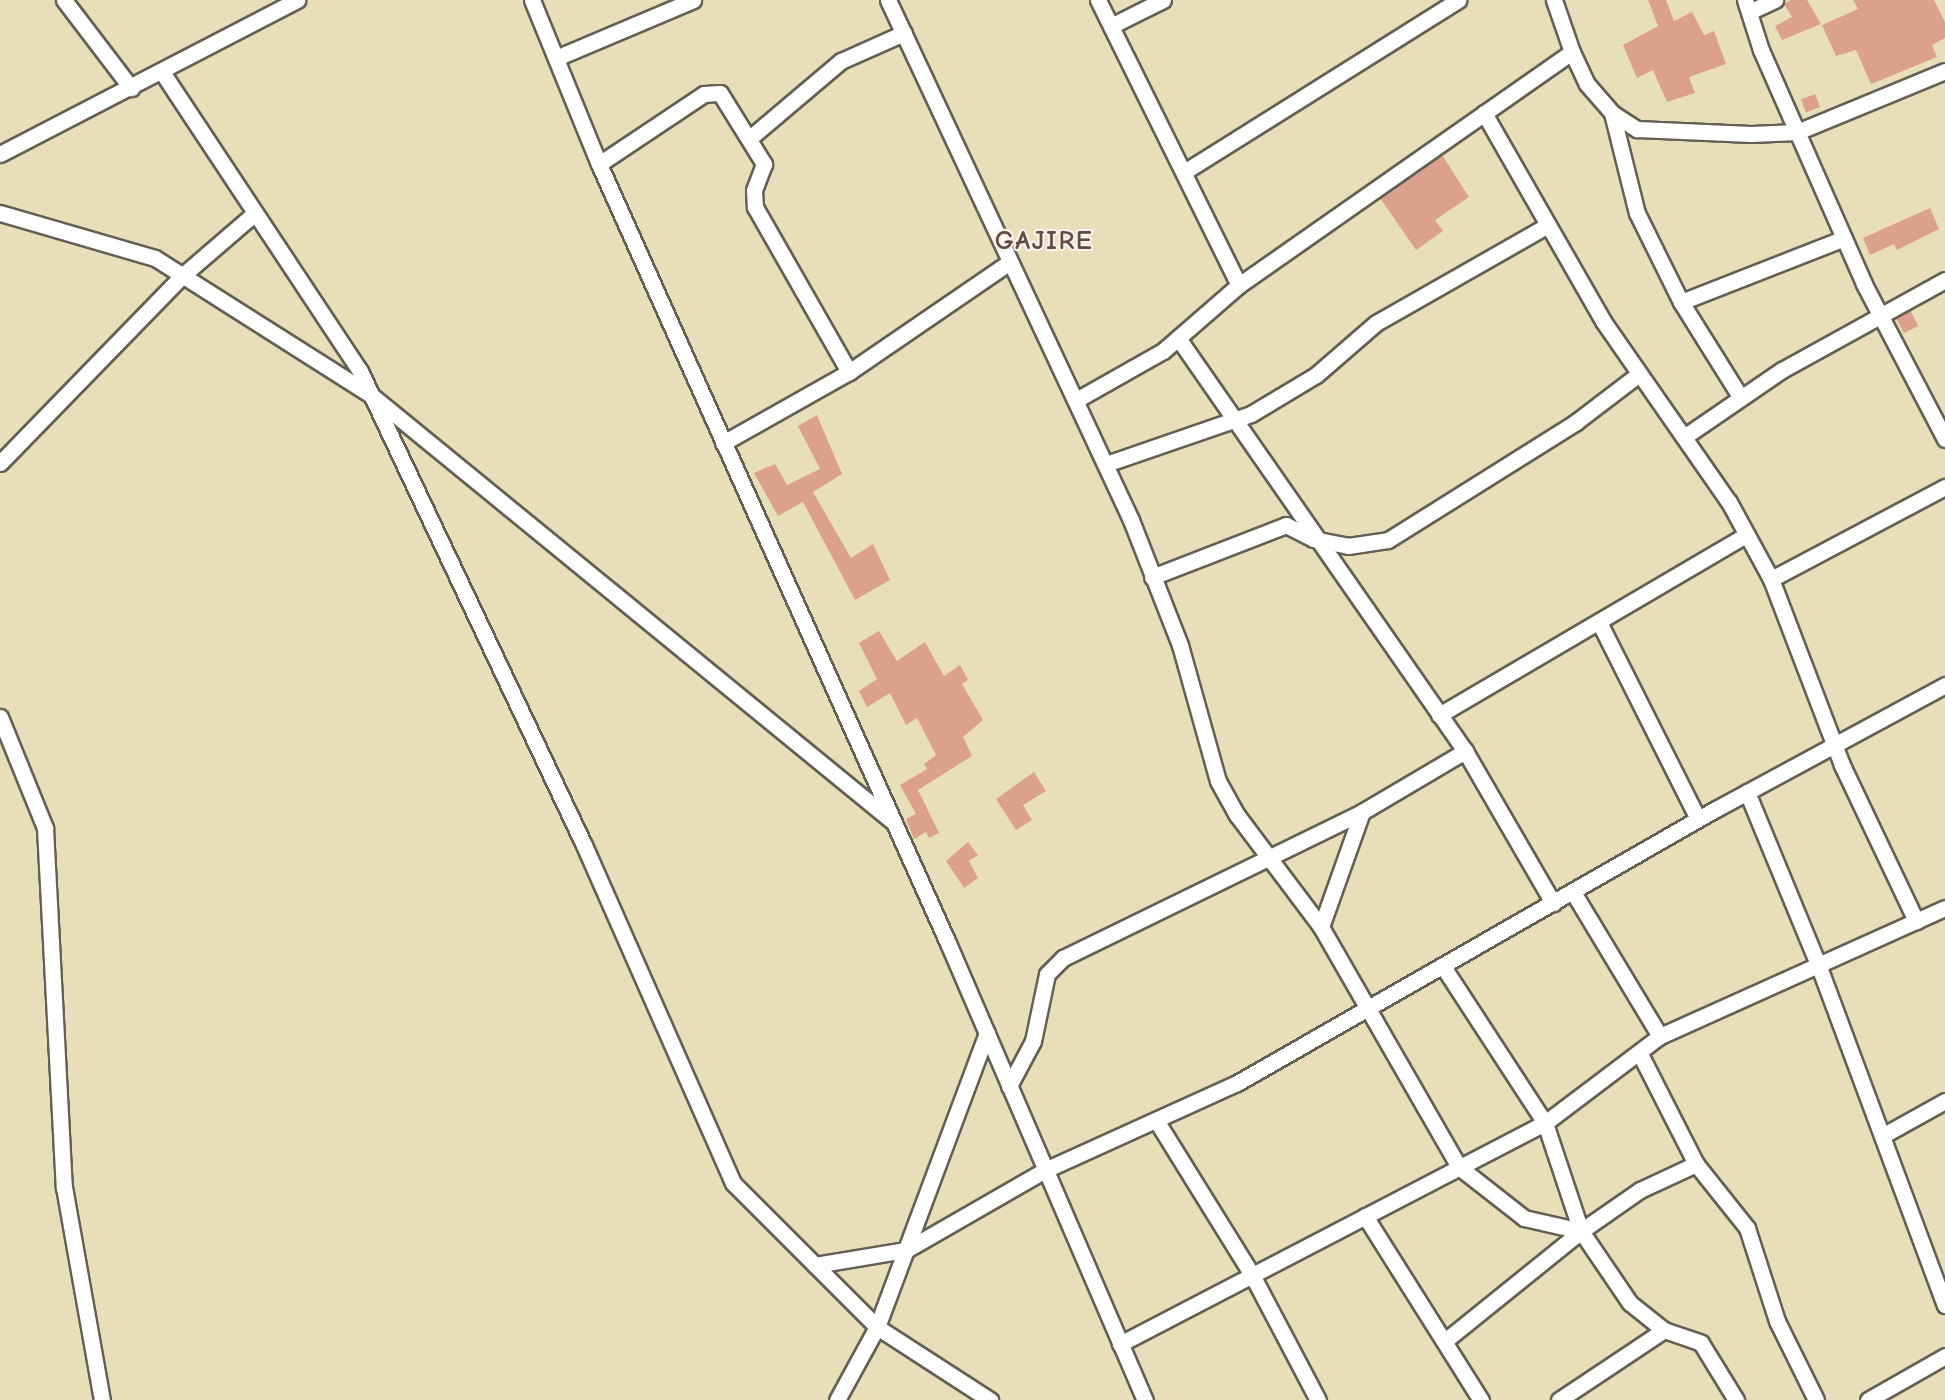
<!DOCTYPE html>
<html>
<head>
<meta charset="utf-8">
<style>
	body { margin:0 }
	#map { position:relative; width:1945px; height:1400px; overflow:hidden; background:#e8deb9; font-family:"Comic Neue",sans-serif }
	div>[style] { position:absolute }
	.building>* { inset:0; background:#dca18e; transform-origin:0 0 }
	.roads { filter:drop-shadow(2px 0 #636053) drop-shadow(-2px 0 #636053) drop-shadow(0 2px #636053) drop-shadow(0 -2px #636053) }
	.street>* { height:15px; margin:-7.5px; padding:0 7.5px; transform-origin:7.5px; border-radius:7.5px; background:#fff }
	span { translate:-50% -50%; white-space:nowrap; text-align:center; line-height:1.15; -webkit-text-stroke:4.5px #f7f3e8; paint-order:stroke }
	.district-label { font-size:27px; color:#5f4b44; font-weight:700; letter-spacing:1.5px }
</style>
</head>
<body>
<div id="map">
	<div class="building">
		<div style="clip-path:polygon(1648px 0,1666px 0,1674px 21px,1692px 12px,1704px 35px,1714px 31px,1726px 64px,1689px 77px,1695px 93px,1667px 102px,1653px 70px,1637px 78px,1623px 45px,1658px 26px)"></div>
		<div style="clip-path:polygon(1791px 0,1807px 0,1821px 24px,1782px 40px,1775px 26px,1792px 17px,1784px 4px)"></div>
		<div style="clip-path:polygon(1853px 0,1934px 0,1945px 22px,1945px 38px,1932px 45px,1937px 57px,1871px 84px,1856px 50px,1836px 56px,1822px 25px,1858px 9px)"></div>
		<div style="left:1815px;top:94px;width:14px;height:15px;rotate:69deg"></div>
		<div style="clip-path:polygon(1442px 155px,1469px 197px,1435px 220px,1443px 231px,1416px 250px,1380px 198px)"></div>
		<div style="clip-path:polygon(1930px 208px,1939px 229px,1897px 250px,1894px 244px,1870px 255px,1863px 238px)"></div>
		<div style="left:1910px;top:310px;width:18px;height:16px;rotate:63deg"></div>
		<div style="clip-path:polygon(817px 415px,842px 474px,813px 492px,851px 558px,873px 544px,890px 580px,855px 600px,803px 502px,778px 516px,754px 473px,775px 464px,787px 485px,820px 469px,798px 426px)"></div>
		<div style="clip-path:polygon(879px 631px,897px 661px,925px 642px,944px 676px,960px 665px,968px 680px,962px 684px,983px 720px,963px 737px,972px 756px,918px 790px,939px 833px,929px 838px,926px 832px,914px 839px,906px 819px,916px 814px,900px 785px,927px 769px,924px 764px,936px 755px,917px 718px,906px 725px,890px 693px,867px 707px,859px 691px,877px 679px,859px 643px)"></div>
		<div style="clip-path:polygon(1034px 772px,1046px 791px,1023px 805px,1032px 820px,1016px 830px,996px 799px)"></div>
		<div style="clip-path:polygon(968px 842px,978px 855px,969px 861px,978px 878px,964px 888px,946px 861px)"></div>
	</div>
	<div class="roads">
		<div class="street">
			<div style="left:64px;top:0;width:111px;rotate:52.7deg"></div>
			<div style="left:532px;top:0;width:177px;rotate:67.8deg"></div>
			<div style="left:599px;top:164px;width:854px;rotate:65.87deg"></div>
			<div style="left:948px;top:943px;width:498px;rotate:66.7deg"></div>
			<div style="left:888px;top:0;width:574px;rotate:64.95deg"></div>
			<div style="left:1131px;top:520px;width:134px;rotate:68.6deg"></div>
			<div style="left:1180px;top:645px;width:141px;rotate:74.4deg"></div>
			<div style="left:1218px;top:781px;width:39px;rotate:61deg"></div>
			<div style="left:1237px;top:815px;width:140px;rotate:53.1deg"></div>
			<div style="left:1321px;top:927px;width:277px;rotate:60.1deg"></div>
			<div style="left:1459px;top:1167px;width:83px;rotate:38.1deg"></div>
			<div style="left:1524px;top:1218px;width:58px;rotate:12.8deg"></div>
			<div style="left:1581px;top:1231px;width:87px;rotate:55.8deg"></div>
			<div style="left:1630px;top:1303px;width:43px;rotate:38.5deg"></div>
			<div style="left:1664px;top:1330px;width:39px;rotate:19deg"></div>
			<div style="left:1701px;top:1343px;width:67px;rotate:58.4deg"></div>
			<div style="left:1098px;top:0;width:318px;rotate:63.7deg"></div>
			<div style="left:1745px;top:0;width:52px;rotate:72.3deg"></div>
			<div style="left:1761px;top:50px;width:256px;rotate:66.2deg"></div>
			<div style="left:1864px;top:284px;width:175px;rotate:62.4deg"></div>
			<div style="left:1749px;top:12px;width:29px;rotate:-25deg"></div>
			<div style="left:1111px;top:26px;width:58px;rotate:-26.6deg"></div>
			<div style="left:1572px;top:52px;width:35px;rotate:65deg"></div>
			<div style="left:1587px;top:84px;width:38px;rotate:49deg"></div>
			<div style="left:1612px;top:113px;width:30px;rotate:33deg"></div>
			<div style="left:1637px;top:129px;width:114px;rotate:2.5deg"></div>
			<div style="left:1751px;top:134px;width:46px;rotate:-2.5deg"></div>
			<div style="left:1797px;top:132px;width:160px;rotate:-22.4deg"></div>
			<div style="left:556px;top:58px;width:149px;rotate:-22.9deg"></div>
			<div style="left:162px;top:72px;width:359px;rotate:56.5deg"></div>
			<div style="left:360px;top:371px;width:524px;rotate:64.71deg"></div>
			<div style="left:584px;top:845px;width:369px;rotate:66.2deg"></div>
			<div style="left:733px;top:1183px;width:204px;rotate:45deg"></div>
			<div style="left:877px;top:1327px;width:135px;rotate:32.9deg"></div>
			<div style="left:1484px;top:113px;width:240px;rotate:60.2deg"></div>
			<div style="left:1603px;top:321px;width:221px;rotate:55.2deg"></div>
			<div style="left:1729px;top:502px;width:88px;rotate:61.4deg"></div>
			<div style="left:1771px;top:579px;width:199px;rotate:69.1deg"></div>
			<div style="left:1842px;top:765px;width:173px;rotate:64.6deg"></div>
			<div style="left:1612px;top:113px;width:103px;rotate:76deg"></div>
			<div style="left:1637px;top:213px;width:99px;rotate:63.7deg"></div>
			<div style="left:1681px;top:302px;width:113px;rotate:58deg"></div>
			<div style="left:751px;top:137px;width:118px;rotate:-40.2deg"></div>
			<div style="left:841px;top:61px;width:69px;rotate:-24deg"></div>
			<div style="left:0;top:154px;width:335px;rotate:-27.4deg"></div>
			<div style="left:599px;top:164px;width:126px;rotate:-33.7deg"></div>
			<div style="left:704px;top:94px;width:16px;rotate:-4deg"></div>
			<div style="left:720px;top:93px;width:84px;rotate:58.2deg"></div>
			<div style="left:764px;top:164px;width:28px;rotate:111deg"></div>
			<div style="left:754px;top:190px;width:17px;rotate:87deg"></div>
			<div style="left:755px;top:207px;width:190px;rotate:60.3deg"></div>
			<div style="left:1184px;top:172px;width:324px;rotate:-32.1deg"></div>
			<div style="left:0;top:213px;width:161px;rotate:16.2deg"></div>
			<div style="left:155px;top:258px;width:256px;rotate:32.4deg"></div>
			<div style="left:371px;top:395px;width:673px;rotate:39.27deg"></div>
			<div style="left:1681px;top:302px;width:175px;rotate:-21.4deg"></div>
			<div style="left:1178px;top:338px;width:503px;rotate:55.2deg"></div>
			<div style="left:1465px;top:751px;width:176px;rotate:59.9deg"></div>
			<div style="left:1078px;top:399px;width:98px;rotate:-29.5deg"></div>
			<div style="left:1163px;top:351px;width:101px;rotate:-41deg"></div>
			<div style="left:1239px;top:285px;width:406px;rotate:-35deg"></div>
			<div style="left:1572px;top:52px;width:55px;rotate:-109.1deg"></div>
			<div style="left:1684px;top:437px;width:119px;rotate:-34.4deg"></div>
			<div style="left:1782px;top:370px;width:186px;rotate:-28.9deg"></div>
			<div style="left:723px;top:443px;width:145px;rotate:-29.4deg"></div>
			<div style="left:849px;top:372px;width:193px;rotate:-34.4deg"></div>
			<div style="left:0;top:463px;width:262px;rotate:-45.8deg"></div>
			<div style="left:183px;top:275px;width:95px;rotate:-40.7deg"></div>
			<div style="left:1106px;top:464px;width:153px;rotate:-19deg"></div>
			<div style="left:1251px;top:414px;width:76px;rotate:-31deg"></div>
			<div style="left:1316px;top:375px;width:79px;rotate:-40.9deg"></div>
			<div style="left:1376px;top:323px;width:196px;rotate:-29.7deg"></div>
			<div style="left:1152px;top:577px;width:144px;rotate:-21.2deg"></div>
			<div style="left:1286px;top:525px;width:30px;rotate:27deg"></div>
			<div style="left:1313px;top:539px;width:36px;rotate:11deg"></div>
			<div style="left:1348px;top:546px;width:40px;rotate:-8.5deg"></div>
			<div style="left:1388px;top:540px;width:222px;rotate:-32.1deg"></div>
			<div style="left:1576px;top:422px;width:79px;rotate:-37.3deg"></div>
			<div style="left:1771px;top:579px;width:197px;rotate:-27.9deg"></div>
			<div style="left:1599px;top:622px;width:220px;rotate:63.3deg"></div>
			<div style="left:1439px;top:715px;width:354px;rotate:-30.4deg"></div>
			<div style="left:0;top:717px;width:120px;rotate:67.9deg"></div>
			<div style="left:45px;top:828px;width:360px;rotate:87deg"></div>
			<div style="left:64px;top:1187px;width:216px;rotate:79.9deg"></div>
			<div style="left:1747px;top:792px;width:186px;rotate:67.6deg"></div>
			<div style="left:1818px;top:964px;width:364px;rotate:69.6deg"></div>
			<div style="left:1573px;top:892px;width:168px;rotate:58.9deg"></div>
			<div style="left:1321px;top:927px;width:122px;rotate:-70.4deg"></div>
			<div style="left:1444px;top:968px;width:185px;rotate:56.9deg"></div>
			<div style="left:1545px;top:1123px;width:114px;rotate:71.6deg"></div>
			<div style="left:1581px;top:1231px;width:72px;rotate:-34.8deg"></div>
			<div style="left:1640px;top:1190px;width:62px;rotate:-24.9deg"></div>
			<div style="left:1640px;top:1054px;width:123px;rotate:63deg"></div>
			<div style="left:1696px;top:1164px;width:82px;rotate:51.4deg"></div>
			<div style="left:1747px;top:1228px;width:98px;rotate:72.1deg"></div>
			<div style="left:1777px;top:1321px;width:88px;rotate:63.7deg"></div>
			<div style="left:1009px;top:1086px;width:51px;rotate:-61.9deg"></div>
			<div style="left:1033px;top:1041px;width:68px;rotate:-78.2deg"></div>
			<div style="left:1047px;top:974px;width:23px;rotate:-45deg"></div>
			<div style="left:1063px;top:958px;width:333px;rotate:-26deg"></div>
			<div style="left:1362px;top:812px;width:120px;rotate:-30.6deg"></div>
			<div style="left:1156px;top:1120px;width:182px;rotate:58.2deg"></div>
			<div style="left:1252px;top:1275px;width:141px;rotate:62.2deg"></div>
			<div style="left:1882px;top:1136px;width:72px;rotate:-29.1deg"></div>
			<div style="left:1365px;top:1216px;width:218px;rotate:57.8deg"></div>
			<div style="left:815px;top:1265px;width:92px;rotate:-9.4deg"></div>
			<div style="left:906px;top:1250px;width:160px;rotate:-29.9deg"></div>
			<div style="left:1045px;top:1170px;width:211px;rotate:-24.4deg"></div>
			<div style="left:1237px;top:1083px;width:550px;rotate:-29.78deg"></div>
			<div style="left:1714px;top:810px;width:263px;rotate:-28.4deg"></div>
			<div style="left:1446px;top:1340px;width:174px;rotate:-38.9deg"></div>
			<div style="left:1120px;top:1344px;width:479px;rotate:-27.5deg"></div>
			<div style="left:1545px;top:1123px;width:144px;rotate:-37.1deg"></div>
			<div style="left:1660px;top:1036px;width:312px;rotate:-24.2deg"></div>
			<div style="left:837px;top:1400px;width:83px;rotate:-61.3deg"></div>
			<div style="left:877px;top:1327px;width:314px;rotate:-69.5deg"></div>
			<div style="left:1559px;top:1400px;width:126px;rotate:-33.7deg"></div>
			<div style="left:1868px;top:1400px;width:89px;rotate:-29.7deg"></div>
		</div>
	</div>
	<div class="district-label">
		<span style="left:1044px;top:241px">GAJIRE</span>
	</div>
</div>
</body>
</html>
